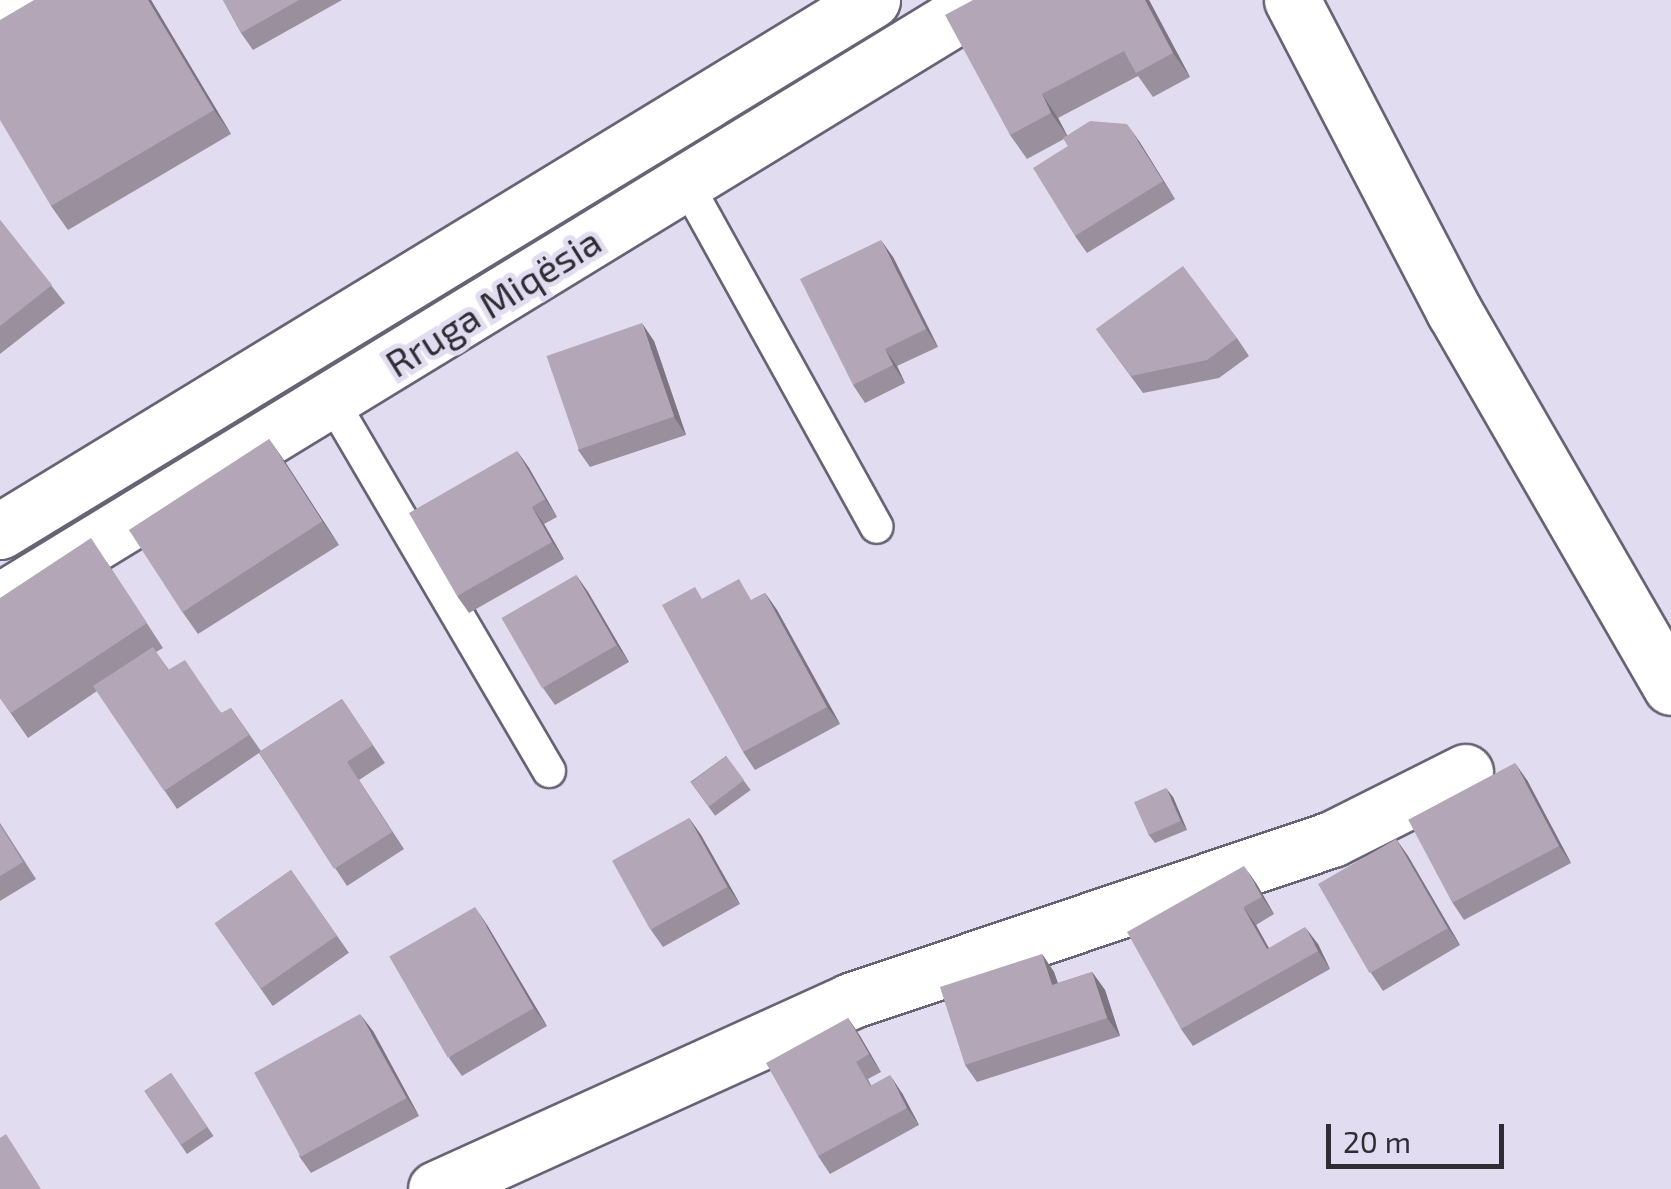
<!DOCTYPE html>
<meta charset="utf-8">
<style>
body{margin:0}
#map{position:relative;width:1671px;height:1189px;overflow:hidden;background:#e1dcf0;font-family:"Exo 2",sans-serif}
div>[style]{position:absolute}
.roads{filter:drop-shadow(2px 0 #676374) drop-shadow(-2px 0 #676374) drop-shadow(0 2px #676374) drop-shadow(0 -2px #676374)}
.lane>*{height:32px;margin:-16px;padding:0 16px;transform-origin:16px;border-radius:16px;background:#fff}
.street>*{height:55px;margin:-27.5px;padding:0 27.5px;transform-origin:27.5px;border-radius:27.5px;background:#fff}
.primary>*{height:55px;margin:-27.5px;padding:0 27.5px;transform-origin:27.5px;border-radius:27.5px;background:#fff}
.wall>*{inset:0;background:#9a909d;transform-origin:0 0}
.shaded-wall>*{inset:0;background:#7d7580}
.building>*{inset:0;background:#b3a7b7;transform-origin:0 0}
span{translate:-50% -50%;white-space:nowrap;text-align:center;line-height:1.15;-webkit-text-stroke:10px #e1dcf0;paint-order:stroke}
.street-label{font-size:38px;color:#2f2d34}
.scale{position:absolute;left:1326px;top:1124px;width:178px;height:45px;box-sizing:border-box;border:5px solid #2f2d34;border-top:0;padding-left:12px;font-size:30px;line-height:35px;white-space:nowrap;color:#2f2d34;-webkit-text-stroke:8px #e1dcf0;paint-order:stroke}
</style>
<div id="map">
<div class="roads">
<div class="lane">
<div style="left:686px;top:183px;width:393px;rotate:61deg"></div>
<div style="left:332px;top:401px;width:429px;rotate:59.6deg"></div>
</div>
<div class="street">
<div style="left:1292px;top:0;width:351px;rotate:62.5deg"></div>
<div style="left:1454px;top:311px;width:434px;rotate:60deg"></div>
<div style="left:0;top:10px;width:21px;rotate:-29deg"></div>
<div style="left:436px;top:1189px;width:455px;rotate:-24.4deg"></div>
<div style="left:850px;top:1001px;width:508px;rotate:-18.58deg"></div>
<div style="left:1332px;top:839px;width:149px;rotate:-26.7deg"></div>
</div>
<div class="primary">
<div style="left:0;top:531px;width:1021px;rotate:-31.34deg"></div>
<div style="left:0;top:601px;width:1153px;rotate:-31.42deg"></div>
</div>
</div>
<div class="wall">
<div style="clip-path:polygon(34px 0,151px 0,231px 134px,68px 230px,51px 206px)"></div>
<div style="clip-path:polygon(223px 0,342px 0,253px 50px,241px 33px)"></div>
<div style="clip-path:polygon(973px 0,1149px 0,1190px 77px,1153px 97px,1138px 76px,1058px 118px,1067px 135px,1139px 141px,1175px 199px,1087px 253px,1075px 236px,1068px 146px,1064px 139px,1027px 159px,1010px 135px)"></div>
<div style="clip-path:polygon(0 220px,65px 303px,0 354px)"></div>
<div style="clip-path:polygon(893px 257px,938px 347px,897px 366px,905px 383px,865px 403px,853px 385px)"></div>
<div style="clip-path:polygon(1096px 329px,1237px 338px,1249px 356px,1219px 378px,1143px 393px)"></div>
<div style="clip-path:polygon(654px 341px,686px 435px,590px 467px,578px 450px)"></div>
<div style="clip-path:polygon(269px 439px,339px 545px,198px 634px,181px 610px)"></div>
<div style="clip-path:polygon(517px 451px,529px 468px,557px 517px,544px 524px,564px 559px,469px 613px,457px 596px)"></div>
<div style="clip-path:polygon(107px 562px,163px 648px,156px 652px,169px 670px,222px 713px,231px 708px,261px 751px,342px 699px,385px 763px,359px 780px,404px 849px,347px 886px,259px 753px,177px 809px,97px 691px,28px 738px,0 698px)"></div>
<div style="clip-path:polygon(576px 575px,588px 592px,629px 662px,555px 705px,543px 688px)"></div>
<div style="clip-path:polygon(765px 593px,777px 610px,840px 724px,755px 770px,743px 752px,753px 599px)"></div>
<div style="left:726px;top:756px;width:42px;height:44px;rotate:54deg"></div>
<div style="clip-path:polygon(1527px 780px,1571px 863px,1464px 920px,1452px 902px)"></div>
<div style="clip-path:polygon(1173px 797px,1187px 830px,1155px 843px,1148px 834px)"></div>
<div style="clip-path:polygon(689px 818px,701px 835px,740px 904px,663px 947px,651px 930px)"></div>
<div style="clip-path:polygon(0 823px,36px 879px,0 901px)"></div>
<div style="clip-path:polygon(1396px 839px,1408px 856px,1460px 945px,1383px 991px,1371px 973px)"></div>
<div style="left:291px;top:870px;width:101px;height:93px;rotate:55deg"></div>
<div style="clip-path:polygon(1256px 883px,1274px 914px,1256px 925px,1269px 948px,1318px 944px,1330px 969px,1193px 1046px,1181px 1029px)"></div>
<div style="clip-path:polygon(487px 925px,547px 1026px,462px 1076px,449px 1058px)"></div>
<div style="clip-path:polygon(1042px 954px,1054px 972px,1058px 983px,1092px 972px,1105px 990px,1120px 1036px,977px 1082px,965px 1065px)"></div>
<div style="clip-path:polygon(848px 1018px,860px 1036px,881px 1072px,868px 1079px,871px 1085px,902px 1093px,919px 1125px,830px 1174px,818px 1156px)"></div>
<div style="clip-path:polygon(373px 1031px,419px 1116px,311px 1173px,299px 1156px)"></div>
<div style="left:171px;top:1073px;width:76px;height:32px;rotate:56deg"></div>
</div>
<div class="shaded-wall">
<div style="clip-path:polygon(148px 0,151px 0,231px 134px,214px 110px)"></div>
<div style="clip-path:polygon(1145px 0,1149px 0,1190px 77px,1173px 53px)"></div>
<div style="clip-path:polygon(1042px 94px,1058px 118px,1068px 137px,1051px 113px)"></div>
<div style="clip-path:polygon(1127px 124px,1139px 141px,1175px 199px,1163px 181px)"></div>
<div style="clip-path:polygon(881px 240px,893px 257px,938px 347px,926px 329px)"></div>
<div style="clip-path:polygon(642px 323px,654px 341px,686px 435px,674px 417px)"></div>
<div style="clip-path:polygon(885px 349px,897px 366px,905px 383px,893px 365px)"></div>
<div style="clip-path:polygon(269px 439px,286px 463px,339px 545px,322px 521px)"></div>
<div style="clip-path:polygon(517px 451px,529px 468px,557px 517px,545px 499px)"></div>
<div style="clip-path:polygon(532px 507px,544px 524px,564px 559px,552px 542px)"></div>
<div style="clip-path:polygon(576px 575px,588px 592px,629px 662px,617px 645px)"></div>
<div style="clip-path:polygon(765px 593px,777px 610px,840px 724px,827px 707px)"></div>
<div style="clip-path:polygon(1515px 763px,1527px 780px,1571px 863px,1559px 846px)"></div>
<div style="clip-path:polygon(1166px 788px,1173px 797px,1187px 830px,1181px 821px)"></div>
<div style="clip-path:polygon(689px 818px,701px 835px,740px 904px,728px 887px)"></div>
<div style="clip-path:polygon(1396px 839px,1408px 856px,1460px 945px,1448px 928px)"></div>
<div style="clip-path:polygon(1244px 866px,1256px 883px,1274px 914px,1262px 897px)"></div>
<div style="clip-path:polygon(475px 907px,487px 925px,547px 1026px,534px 1008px)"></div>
<div style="clip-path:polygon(1243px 907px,1256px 925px,1279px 967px,1267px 949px)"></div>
<div style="clip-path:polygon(1305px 927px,1318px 944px,1330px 969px,1318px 951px)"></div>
<div style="clip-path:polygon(1042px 954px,1054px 972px,1064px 1003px,1052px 985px)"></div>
<div style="clip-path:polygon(1092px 972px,1105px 990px,1120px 1036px,1107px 1018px)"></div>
<div style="clip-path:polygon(360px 1014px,373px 1031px,419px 1116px,407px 1098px)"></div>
<div style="clip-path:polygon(848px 1018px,860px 1036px,881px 1072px,869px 1054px)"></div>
<div style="clip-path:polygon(890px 1075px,902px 1093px,919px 1125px,907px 1108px)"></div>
</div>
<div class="building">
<div style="clip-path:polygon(34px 0,148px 0,214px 110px,51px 206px,0 120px,0 20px)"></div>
<div style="clip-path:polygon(223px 0,299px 0,241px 33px)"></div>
<div style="clip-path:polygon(973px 0,1145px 0,1173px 53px,1136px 73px,1124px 51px,1042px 94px,1051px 113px,1010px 135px,945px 15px)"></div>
<div style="clip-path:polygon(1090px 121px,1127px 124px,1163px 181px,1075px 236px,1033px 168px,1068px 146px,1063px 138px)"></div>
<div style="clip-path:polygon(0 220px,52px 285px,0 326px)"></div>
<div style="clip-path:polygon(881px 240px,926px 329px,885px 349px,893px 365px,853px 385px,800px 279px)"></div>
<div style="clip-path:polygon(1183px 266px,1237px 338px,1207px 360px,1131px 376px,1096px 329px)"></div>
<div style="left:642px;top:323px;width:99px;height:101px;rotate:71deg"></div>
<div style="left:269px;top:439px;width:98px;height:167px;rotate:57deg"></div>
<div style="clip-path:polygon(517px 451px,545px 499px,532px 507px,552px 542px,457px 596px,409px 513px)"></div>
<div style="clip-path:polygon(91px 538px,147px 623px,11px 713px,0 698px,0 598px)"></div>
<div style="left:576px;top:575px;width:81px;height:86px;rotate:60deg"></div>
<div style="clip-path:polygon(739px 579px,751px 600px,765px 593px,827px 707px,743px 752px,662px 605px,695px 587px,702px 599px)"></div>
<div style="clip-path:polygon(153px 647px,168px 670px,185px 660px,221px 713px,231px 708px,249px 735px,164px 791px,93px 686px)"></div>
<div style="clip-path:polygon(342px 699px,373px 745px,347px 762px,392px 832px,334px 869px,259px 752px)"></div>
<div style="left:726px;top:756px;width:30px;height:44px;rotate:53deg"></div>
<div style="left:1515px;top:763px;width:94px;height:121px;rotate:62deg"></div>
<div style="left:1166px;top:788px;width:36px;height:35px;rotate:66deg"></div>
<div style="left:689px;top:818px;width:79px;height:88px;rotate:61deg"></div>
<div style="clip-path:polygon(0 825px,23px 862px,0 876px)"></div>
<div style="left:1396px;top:839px;width:103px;height:90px;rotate:60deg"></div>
<div style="clip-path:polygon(1244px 866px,1262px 897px,1243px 907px,1267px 949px,1305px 927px,1318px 951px,1181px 1029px,1127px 932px)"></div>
<div style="left:291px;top:870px;width:80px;height:93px;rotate:55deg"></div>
<div style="left:475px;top:907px;width:117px;height:99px;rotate:60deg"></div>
<div style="clip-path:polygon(1042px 954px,1052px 985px,1092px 972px,1107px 1018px,965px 1065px,940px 987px)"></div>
<div style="left:360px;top:1014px;width:96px;height:121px;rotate:61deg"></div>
<div style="clip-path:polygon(848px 1018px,869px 1054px,856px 1062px,870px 1086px,890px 1075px,907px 1108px,818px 1156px,766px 1063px)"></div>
<div style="left:171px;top:1073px;width:65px;height:32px;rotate:56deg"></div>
<div style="clip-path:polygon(6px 1134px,41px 1189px,0 1189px,0 1138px)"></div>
</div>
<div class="street-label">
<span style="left:493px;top:302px;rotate:-32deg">Rruga Miqësia</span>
</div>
<div class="scale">20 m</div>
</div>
